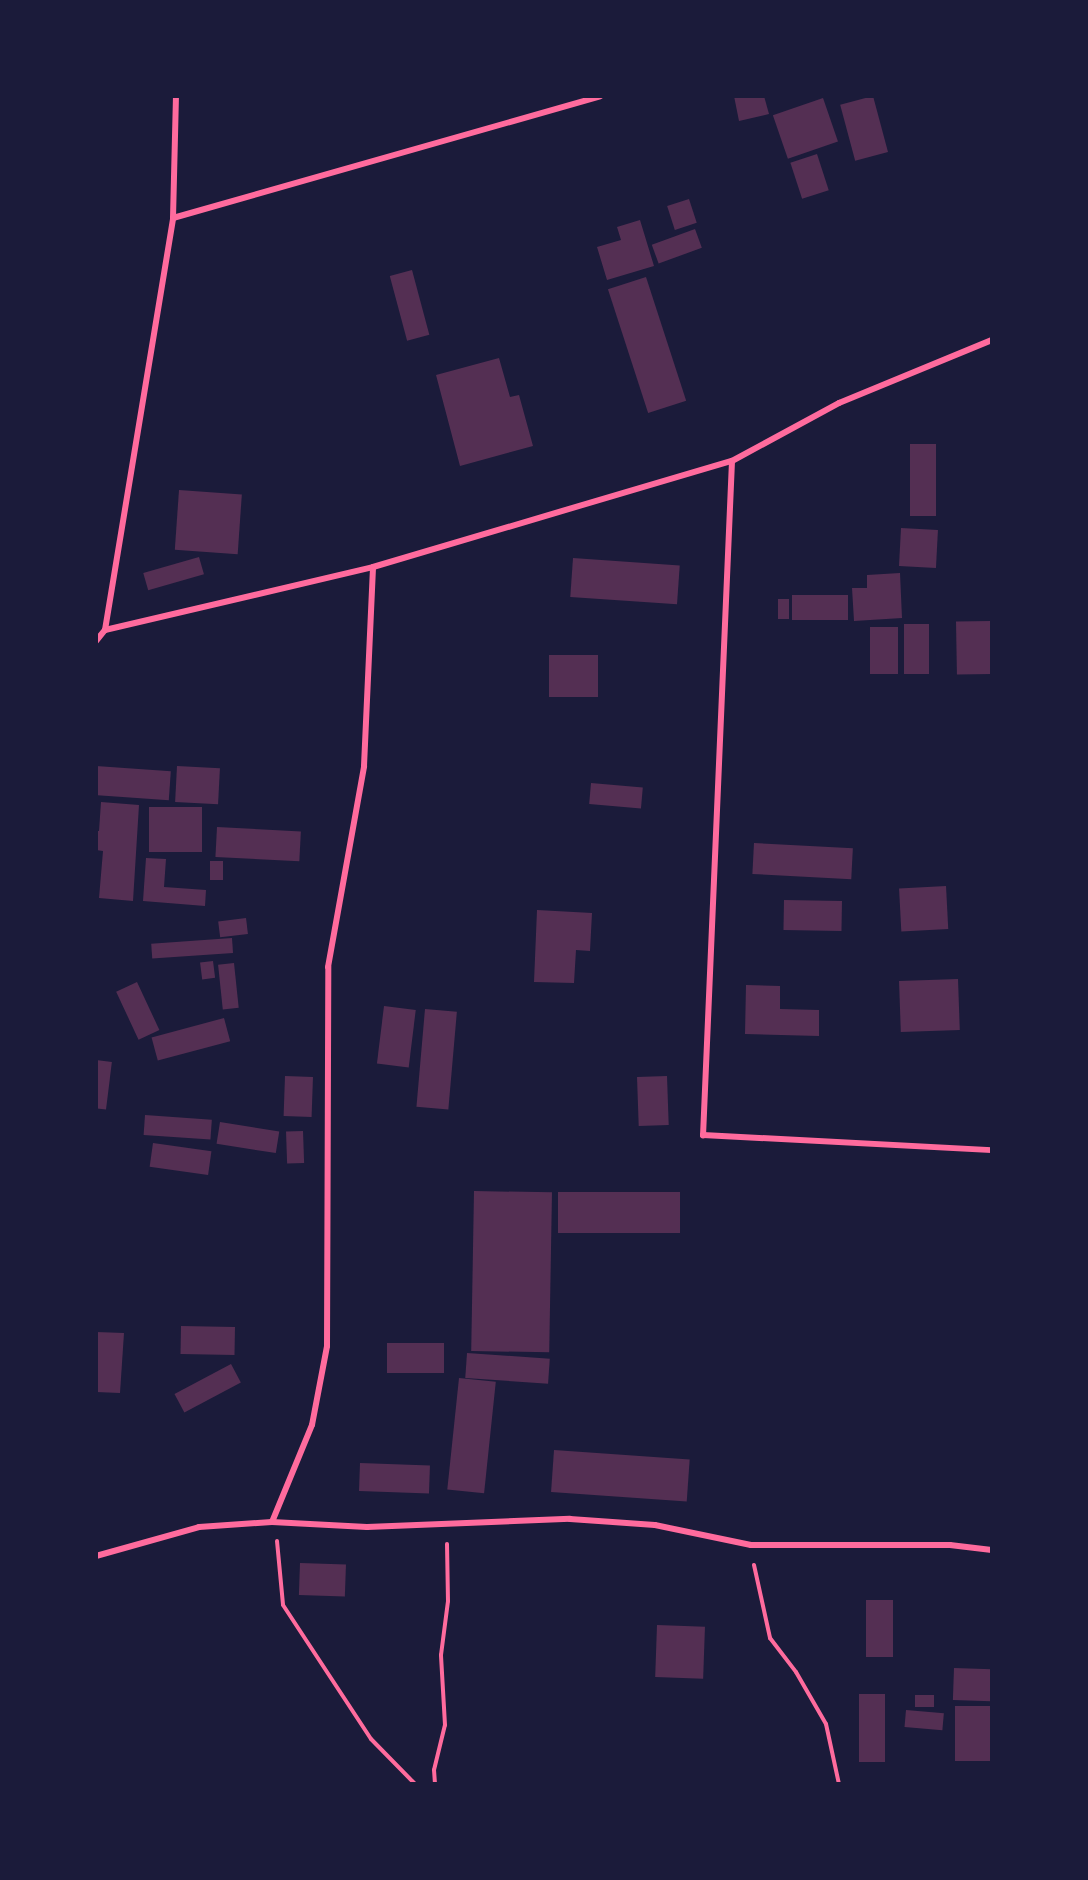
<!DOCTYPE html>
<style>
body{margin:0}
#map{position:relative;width:1088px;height:1880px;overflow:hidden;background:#1b1b3a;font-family:Lato,sans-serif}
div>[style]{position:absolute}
.building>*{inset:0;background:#542f53;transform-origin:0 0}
.path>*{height:4px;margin:-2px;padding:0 2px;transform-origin:2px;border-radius:2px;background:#ff6b9d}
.minor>*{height:6px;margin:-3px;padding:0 3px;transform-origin:3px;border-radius:3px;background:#ff6b9d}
span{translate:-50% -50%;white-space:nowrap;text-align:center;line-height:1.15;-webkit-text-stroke:5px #1b1b3a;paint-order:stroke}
.frame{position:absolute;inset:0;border:98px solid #1b1b3a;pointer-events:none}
</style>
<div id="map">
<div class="building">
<div style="clip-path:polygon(734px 96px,764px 96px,769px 114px,739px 121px)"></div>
<div style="left:873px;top:96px;width:58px;height:34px;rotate:75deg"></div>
<div style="left:823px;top:98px;width:46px;height:53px;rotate:71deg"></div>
<div style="left:817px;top:154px;width:38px;height:28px;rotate:72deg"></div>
<div style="left:689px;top:199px;width:25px;height:23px;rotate:72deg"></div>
<div style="clip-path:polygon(640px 220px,654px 266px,607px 280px,597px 247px,621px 240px,617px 227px)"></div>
<div style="left:695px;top:229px;width:20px;height:46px;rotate:70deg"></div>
<div style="left:412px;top:270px;width:67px;height:23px;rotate:75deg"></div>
<div style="left:646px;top:277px;width:130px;height:40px;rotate:72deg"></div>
<div style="clip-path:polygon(499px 358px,510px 397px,519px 395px,533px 446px,460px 466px,436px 375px)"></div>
<div style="left:910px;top:444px;width:26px;height:72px"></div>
<div style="left:179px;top:490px;width:63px;height:60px;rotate:4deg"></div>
<div style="left:901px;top:528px;width:37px;height:38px;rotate:3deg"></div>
<div style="left:199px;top:557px;width:18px;height:58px;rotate:74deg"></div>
<div style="left:573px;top:558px;width:107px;height:39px;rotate:4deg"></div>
<div style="clip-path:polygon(900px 573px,902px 618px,854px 621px,852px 588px,867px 588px,867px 575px)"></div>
<div style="left:792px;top:595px;width:56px;height:25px"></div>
<div style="left:778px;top:599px;width:11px;height:20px"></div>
<div style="left:991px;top:621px;width:53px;height:35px;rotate:89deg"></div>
<div style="left:904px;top:624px;width:25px;height:50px"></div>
<div style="left:870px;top:627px;width:28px;height:47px"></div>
<div style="left:549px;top:655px;width:49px;height:42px"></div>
<div style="left:96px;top:766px;width:75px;height:29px;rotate:4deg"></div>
<div style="left:177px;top:766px;width:43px;height:36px;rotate:3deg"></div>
<div style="left:591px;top:783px;width:52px;height:21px;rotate:5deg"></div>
<div style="clip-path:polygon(101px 802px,139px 805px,133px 901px,99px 898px,103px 851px,96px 850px,96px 831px,99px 831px)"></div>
<div style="left:149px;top:807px;width:53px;height:45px"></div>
<div style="left:217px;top:827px;width:84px;height:30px;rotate:3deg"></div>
<div style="left:754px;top:843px;width:99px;height:31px;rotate:3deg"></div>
<div style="clip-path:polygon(146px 858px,166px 859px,164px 887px,206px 890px,205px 906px,143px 901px)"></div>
<div style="left:223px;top:861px;width:19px;height:13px;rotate:90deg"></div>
<div style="left:946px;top:886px;width:43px;height:47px;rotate:87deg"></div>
<div style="left:784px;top:900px;width:58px;height:30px;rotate:1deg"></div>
<div style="clip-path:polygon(537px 910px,592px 913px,590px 951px,576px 950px,574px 983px,534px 982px)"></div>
<div style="left:246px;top:918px;width:16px;height:28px;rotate:83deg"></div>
<div style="left:232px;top:938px;width:15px;height:81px;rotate:86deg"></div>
<div style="left:213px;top:961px;width:17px;height:13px;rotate:83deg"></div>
<div style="left:234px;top:963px;width:45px;height:16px;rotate:84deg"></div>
<div style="left:958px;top:979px;width:51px;height:59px;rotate:88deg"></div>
<div style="left:137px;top:982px;width:53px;height:23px;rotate:65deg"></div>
<div style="clip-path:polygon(746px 985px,780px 986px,780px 1009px,819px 1010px,819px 1036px,745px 1034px)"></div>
<div style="left:384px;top:1006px;width:32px;height:58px;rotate:7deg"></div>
<div style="left:425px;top:1009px;width:32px;height:98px;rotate:5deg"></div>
<div style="left:224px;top:1018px;width:24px;height:75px;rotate:75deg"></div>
<div style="left:96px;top:1060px;width:16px;height:48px;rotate:7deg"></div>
<div style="left:285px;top:1076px;width:28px;height:40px;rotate:2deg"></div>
<div style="left:667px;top:1076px;width:49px;height:30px;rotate:88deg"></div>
<div style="left:145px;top:1115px;width:67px;height:20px;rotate:4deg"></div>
<div style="left:220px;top:1122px;width:60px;height:22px;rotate:9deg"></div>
<div style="left:303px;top:1131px;width:32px;height:17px;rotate:88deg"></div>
<div style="left:153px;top:1143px;width:59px;height:24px;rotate:8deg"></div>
<div style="left:474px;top:1191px;width:78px;height:160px;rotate:1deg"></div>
<div style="left:558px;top:1192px;width:122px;height:41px"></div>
<div style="left:181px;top:1326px;width:54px;height:28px;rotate:1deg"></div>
<div style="clip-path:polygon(96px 1332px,124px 1333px,120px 1393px,96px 1392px)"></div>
<div style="left:444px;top:1343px;width:30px;height:57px;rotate:90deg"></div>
<div style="left:467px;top:1353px;width:83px;height:25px;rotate:4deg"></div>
<div style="left:231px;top:1364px;width:21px;height:64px;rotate:62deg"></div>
<div style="left:459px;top:1378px;width:37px;height:112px;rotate:6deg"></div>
<div style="left:554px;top:1450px;width:136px;height:42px;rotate:4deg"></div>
<div style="left:360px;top:1463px;width:70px;height:28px;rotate:2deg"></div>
<div style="left:300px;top:1563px;width:46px;height:32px;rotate:2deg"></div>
<div style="left:866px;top:1600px;width:27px;height:57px"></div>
<div style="left:657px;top:1625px;width:48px;height:52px;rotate:2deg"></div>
<div style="left:954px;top:1668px;width:38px;height:32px;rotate:2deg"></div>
<div style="left:859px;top:1694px;width:26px;height:68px"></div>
<div style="left:915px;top:1695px;width:19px;height:12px"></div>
<div style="left:955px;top:1706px;width:37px;height:55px"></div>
<div style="left:906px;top:1710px;width:38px;height:17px;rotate:5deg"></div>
</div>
<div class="path">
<div style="left:277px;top:1541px;width:64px;rotate:84.6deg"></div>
<div style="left:283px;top:1605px;width:160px;rotate:56.7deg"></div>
<div style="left:371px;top:1739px;width:63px;rotate:45.6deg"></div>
<div style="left:754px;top:1565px;width:75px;rotate:77.6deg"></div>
<div style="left:770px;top:1638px;width:43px;rotate:52.6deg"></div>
<div style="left:796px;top:1672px;width:60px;rotate:60deg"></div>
<div style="left:826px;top:1724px;width:61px;rotate:77.8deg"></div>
<div style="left:435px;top:1784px;width:14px;rotate:-94deg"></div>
<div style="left:434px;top:1770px;width:46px;rotate:-76.3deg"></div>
<div style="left:445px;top:1725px;width:70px;rotate:-93.3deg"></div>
<div style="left:441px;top:1655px;width:54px;rotate:-82.6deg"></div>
<div style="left:448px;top:1601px;width:57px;rotate:-91deg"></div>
</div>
<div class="minor">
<div style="left:173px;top:218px;width:444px;rotate:-15.9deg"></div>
<div style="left:732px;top:461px;width:675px;rotate:92.46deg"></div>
<div style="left:703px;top:1135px;width:289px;rotate:3deg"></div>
<div style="left:105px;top:630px;width:275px;rotate:-13.2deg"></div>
<div style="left:373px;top:567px;width:374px;rotate:-16.5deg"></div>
<div style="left:732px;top:461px;width:122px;rotate:-28.5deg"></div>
<div style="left:839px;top:403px;width:165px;rotate:-22.4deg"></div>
<div style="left:96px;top:641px;width:14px;rotate:-51deg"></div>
<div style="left:105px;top:630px;width:418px;rotate:-80.6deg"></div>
<div style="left:173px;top:218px;width:122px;rotate:-88.6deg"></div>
<div style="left:272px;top:1522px;width:105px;rotate:-67.6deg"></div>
<div style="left:312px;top:1425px;width:80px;rotate:-79.2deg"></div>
<div style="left:327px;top:1346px;width:379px;rotate:-89.8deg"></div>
<div style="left:328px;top:967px;width:204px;rotate:-79.8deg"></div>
<div style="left:364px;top:766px;width:199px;rotate:-87.4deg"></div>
<div style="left:96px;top:1556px;width:107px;rotate:-15.7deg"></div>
<div style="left:199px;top:1527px;width:73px;rotate:-3.9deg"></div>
<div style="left:272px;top:1522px;width:95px;rotate:3deg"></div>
<div style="left:367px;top:1527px;width:203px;rotate:-2.3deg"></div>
<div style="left:570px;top:1519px;width:85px;rotate:4deg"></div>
<div style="left:655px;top:1525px;width:98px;rotate:11.8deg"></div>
<div style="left:751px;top:1545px;width:199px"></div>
<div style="left:950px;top:1545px;width:42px;rotate:6.8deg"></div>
</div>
<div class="frame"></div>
</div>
